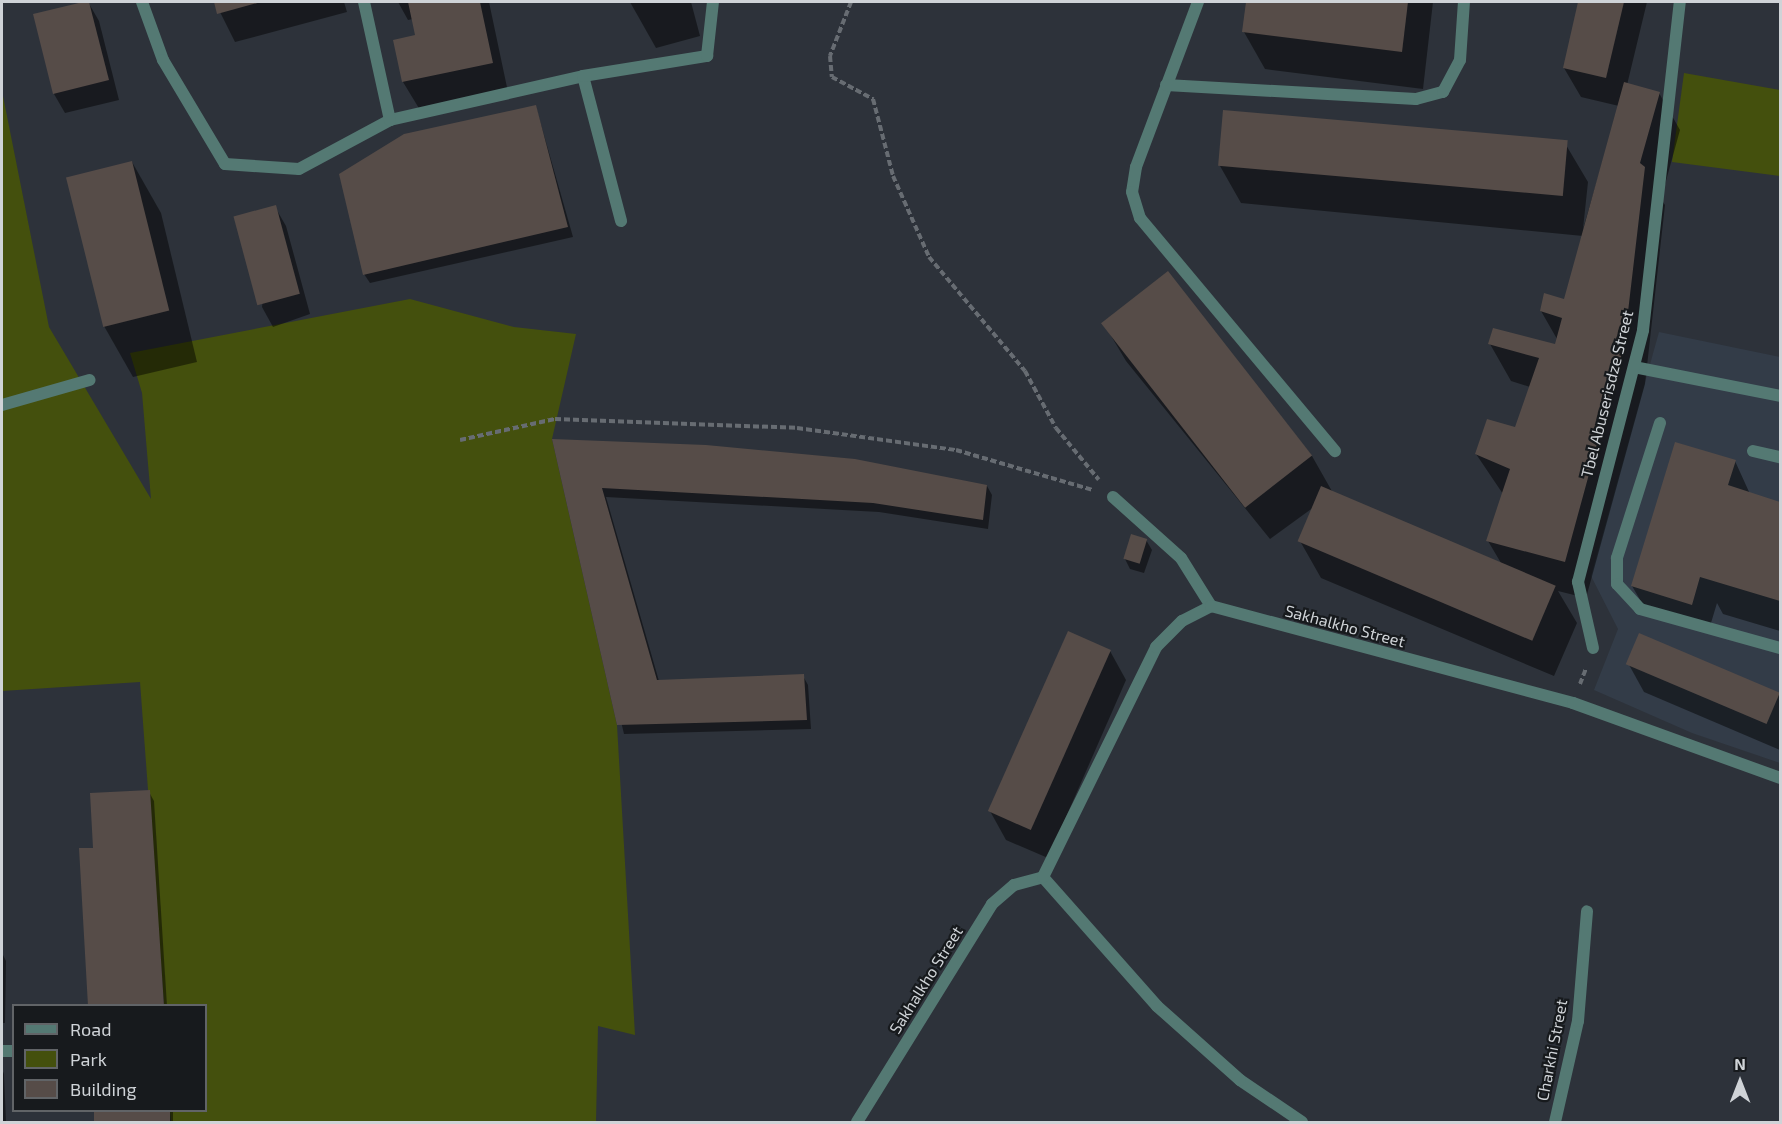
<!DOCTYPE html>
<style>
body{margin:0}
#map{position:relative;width:1782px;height:1124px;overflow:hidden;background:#2d323a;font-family:"Exo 2",sans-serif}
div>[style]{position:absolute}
.built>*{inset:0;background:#333c48}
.green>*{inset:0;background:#44500d}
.shadow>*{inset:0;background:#0007;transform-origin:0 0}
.building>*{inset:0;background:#564c48;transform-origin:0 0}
.path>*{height:4px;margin-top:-2px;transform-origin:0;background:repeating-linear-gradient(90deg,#676c72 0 6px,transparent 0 9px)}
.service>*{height:12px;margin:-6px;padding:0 6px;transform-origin:6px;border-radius:6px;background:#547973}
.minor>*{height:12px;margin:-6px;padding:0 6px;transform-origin:6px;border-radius:6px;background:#547973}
span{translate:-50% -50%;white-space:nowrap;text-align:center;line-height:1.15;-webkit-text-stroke:4.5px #171a1d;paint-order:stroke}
.street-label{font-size:16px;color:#cfd3d7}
.frame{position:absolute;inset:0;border:3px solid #cfd3d7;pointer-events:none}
.legend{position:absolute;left:12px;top:1004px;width:195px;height:108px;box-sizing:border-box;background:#171a1d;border:2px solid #616467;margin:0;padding:8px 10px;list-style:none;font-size:18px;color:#cfd3d7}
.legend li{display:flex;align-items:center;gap:12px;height:30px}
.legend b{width:30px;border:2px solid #616467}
.north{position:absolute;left:1710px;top:1052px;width:60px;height:60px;-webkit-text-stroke:4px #171a1d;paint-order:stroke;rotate:0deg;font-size:16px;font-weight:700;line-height:24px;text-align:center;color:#cfd3d7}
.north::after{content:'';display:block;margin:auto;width:21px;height:27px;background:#cfd3d7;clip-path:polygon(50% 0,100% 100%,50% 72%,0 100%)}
</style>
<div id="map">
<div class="built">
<div style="clip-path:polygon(1659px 332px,1780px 357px,1780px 763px,1692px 733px,1594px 690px,1618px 629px,1591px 576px)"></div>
</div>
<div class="green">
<div style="clip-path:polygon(1684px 73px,1780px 90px,1780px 176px,1672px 162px)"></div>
<div style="clip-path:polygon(2px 91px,49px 327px,151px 499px,142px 393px,130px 353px,410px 299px,514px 327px,576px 334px,552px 439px,617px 725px,635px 1035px,598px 1026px,596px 1122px,171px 1122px,170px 1111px,206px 1110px,206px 1006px,164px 1005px,140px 682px,2px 691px)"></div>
</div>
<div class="shadow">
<div style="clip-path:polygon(88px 2px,99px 21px,119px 100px,65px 113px,54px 94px)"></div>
<div style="clip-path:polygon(215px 2px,344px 2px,347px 12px,235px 42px)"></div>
<div style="clip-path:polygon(398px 2px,489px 2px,508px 92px,420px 110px,403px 82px,417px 36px,413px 19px,408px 20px)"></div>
<div style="clip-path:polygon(630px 2px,691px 2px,700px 36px,656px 48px)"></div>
<div style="clip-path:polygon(1248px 2px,1433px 2px,1423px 89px,1265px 69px,1244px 32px)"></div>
<div style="clip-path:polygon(1580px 2px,1647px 2px,1627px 85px,1659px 93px,1680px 130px,1661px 199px,1665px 205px,1645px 384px,1586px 598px,1558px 591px,1577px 623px,1554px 676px,1321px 578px,1300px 541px,1314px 507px,1270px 539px,1126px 361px,1104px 324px,1168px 273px,1312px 456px,1333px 493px,1501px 563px,1488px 541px,1503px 494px,1476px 454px,1516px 429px,1530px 387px,1511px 381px,1490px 344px,1556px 346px,1557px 339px,1541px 311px,1566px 300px,1583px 236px,1241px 203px,1220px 166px,1566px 145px,1588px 182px,1583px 229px,1619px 106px,1581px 97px,1564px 68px)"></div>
<div style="clip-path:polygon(536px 107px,573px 237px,370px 283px,364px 274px)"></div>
<div style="clip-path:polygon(132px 162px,161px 213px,197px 362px,133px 377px,104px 326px)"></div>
<div style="clip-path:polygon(275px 207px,286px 226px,310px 314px,273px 327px,262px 307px)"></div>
<div style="clip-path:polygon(554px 440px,987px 486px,992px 495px,988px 529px,879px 512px,606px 497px,659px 681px,803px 676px,808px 685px,811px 729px,624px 734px)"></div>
<div style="clip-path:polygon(1735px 461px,1750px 494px,1780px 504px,1780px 631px,1723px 614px,1717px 603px,1708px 633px,1649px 615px,1632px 586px)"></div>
<div style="clip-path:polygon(1146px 540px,1152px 550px,1144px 573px,1130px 569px,1125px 559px)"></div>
<div style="clip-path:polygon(1640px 635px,1780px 695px,1780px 750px,1644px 692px,1628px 663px)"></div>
<div style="clip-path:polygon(1110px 651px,1126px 680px,1048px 858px,1006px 840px,990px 811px)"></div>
<div style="clip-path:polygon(149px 792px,154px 801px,167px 1006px,90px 1006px,95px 849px)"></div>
<div style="clip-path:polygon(2px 953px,6px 961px,5px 1023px,2px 1023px)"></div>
<div style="clip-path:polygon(2px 1069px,4px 1074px,6px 1122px,2px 1122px)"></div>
<div style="left:96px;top:1110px;width:77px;height:12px"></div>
</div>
<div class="building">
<div style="clip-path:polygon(83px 2px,89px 2px,109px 80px,53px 94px,33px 14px)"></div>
<div style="clip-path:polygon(214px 2px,261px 2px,217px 14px)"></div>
<div style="clip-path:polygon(408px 2px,480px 2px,493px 63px,402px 82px,393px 40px,415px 35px)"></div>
<div style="clip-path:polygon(1246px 2px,1408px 2px,1402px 52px,1242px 32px)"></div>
<div style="clip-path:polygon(1578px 2px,1624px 2px,1606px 78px,1563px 68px)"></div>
<div style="clip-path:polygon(1624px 82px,1660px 92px,1640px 163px,1645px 167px,1624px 346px,1565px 562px,1486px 541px,1510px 469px,1475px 454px,1487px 419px,1515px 427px,1539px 358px,1488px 344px,1493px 328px,1555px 344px,1562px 318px,1540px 311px,1544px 293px,1564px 299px)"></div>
<div style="clip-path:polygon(536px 105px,568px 227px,363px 275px,339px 174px,404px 134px)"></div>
<div style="left:1223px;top:110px;width:346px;height:56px;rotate:5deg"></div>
<div style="left:132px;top:161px;width:154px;height:68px;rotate:76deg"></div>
<div style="left:276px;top:205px;width:92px;height:44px;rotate:75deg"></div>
<div style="left:1168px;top:271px;width:234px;height:85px;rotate:52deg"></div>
<div style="clip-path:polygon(552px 439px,706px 445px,855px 459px,987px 485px,983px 520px,873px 503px,602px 488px,657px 680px,804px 674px,807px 720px,617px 725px)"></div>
<div style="clip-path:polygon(1675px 442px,1736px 460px,1728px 485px,1780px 502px,1780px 601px,1700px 577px,1692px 605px,1631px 586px)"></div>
<div style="left:1321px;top:486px;width:255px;height:60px;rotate:23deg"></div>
<div style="left:1131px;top:534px;width:17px;height:26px;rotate:17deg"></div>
<div style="left:1068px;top:631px;width:47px;height:197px;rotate:24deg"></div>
<div style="left:1639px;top:633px;width:153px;height:34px;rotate:23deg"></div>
<div style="clip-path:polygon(150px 790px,164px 1006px,88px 1006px,79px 848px,93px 848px,90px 793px)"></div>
<div style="left:94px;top:1110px;width:76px;height:12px"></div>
</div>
<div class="path">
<div style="left:851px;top:2px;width:58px;rotate:111.3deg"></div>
<div style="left:830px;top:56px;width:21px;rotate:85deg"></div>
<div style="left:832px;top:77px;width:47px;rotate:28.2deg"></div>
<div style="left:873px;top:99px;width:80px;rotate:75.4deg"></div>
<div style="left:893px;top:176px;width:89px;rotate:66deg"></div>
<div style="left:929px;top:257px;width:149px;rotate:49.9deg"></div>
<div style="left:1025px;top:371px;width:65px;rotate:61.5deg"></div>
<div style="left:1056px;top:428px;width:67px;rotate:50.4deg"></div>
<div style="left:460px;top:440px;width:97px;rotate:-12.5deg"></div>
<div style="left:555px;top:419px;width:242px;rotate:2.1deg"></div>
<div style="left:797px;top:428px;width:161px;rotate:7.9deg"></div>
<div style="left:956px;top:450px;width:143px;rotate:16.3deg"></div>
<div style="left:1580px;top:684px;width:17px;rotate:-69deg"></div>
</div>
<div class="service">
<div style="left:142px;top:2px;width:62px;rotate:70.1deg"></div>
<div style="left:163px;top:60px;width:121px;rotate:59.2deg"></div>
<div style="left:225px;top:164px;width:74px;rotate:3.9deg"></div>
<div style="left:299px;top:169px;width:103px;rotate:-28.3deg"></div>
<div style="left:390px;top:120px;width:198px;rotate:-12.8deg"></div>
<div style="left:583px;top:76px;width:150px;rotate:75.3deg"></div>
<div style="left:364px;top:2px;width:121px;rotate:77.6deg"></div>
<div style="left:1198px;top:2px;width:176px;rotate:110.6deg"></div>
<div style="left:1136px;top:167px;width:25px;rotate:99deg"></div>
<div style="left:1132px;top:192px;width:27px;rotate:73deg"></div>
<div style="left:1140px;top:218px;width:304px;rotate:50.1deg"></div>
<div style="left:1166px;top:85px;width:250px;rotate:3.2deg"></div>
<div style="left:1416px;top:99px;width:28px;rotate:-15deg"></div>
<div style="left:1443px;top:92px;width:36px;rotate:-62deg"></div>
<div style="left:1460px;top:60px;width:58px;rotate:-86.1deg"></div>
<div style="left:1634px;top:367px;width:149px;rotate:11.2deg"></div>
<div style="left:2px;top:405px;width:91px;rotate:-15.9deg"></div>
<div style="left:1660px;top:423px;width:142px;rotate:107.7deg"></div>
<div style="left:1617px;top:558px;width:26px;rotate:90deg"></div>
<div style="left:1617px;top:584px;width:34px;rotate:47deg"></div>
<div style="left:1640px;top:609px;width:145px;rotate:15.6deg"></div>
<div style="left:1753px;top:451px;width:28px;rotate:13deg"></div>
<div style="left:1113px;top:497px;width:91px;rotate:41.9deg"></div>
<div style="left:1181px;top:558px;width:57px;rotate:58deg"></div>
<div style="left:2px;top:1051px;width:12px"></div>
<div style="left:857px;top:1122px;width:256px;rotate:-58.2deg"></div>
<div style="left:992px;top:904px;width:29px;rotate:-41deg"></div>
<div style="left:1014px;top:885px;width:30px;rotate:-15deg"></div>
<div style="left:1555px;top:1122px;width:104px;rotate:-77.2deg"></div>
<div style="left:1578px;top:1021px;width:110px;rotate:-85.3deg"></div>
</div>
<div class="minor">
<div style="left:583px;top:76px;width:126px;rotate:-9.2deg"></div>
<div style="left:707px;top:56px;width:54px;rotate:-83.7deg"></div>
<div style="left:1593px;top:648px;width:68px;rotate:-102.8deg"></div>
<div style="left:1578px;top:582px;width:260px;rotate:-75.5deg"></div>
<div style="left:1643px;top:330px;width:330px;rotate:-83.6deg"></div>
<div style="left:1302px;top:1122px;width:75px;rotate:-145.9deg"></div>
<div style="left:1240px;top:1080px;width:111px;rotate:-138.3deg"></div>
<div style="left:1157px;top:1006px;width:172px;rotate:-131.5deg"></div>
<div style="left:1043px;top:877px;width:256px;rotate:-63.8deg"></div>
<div style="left:1156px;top:647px;width:37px;rotate:-45deg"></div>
<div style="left:1182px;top:621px;width:33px;rotate:-27deg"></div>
<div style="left:1211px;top:606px;width:375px;rotate:15deg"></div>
<div style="left:1573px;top:703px;width:220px;rotate:19.9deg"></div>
</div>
<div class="street-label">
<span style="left:1607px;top:394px;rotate:-76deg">Tbel Abuserisdze Street</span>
<span style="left:1345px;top:626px;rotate:15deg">Sakhalkho Street</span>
<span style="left:926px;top:980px;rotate:-58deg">Sakhalkho Street</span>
<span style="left:1552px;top:1050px;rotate:-79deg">Charkhi Street</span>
</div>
<div class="frame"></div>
<ul class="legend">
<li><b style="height:8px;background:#547973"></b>Road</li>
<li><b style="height:16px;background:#44500d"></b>Park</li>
<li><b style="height:16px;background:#564c48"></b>Building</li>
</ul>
<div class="north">N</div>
</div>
